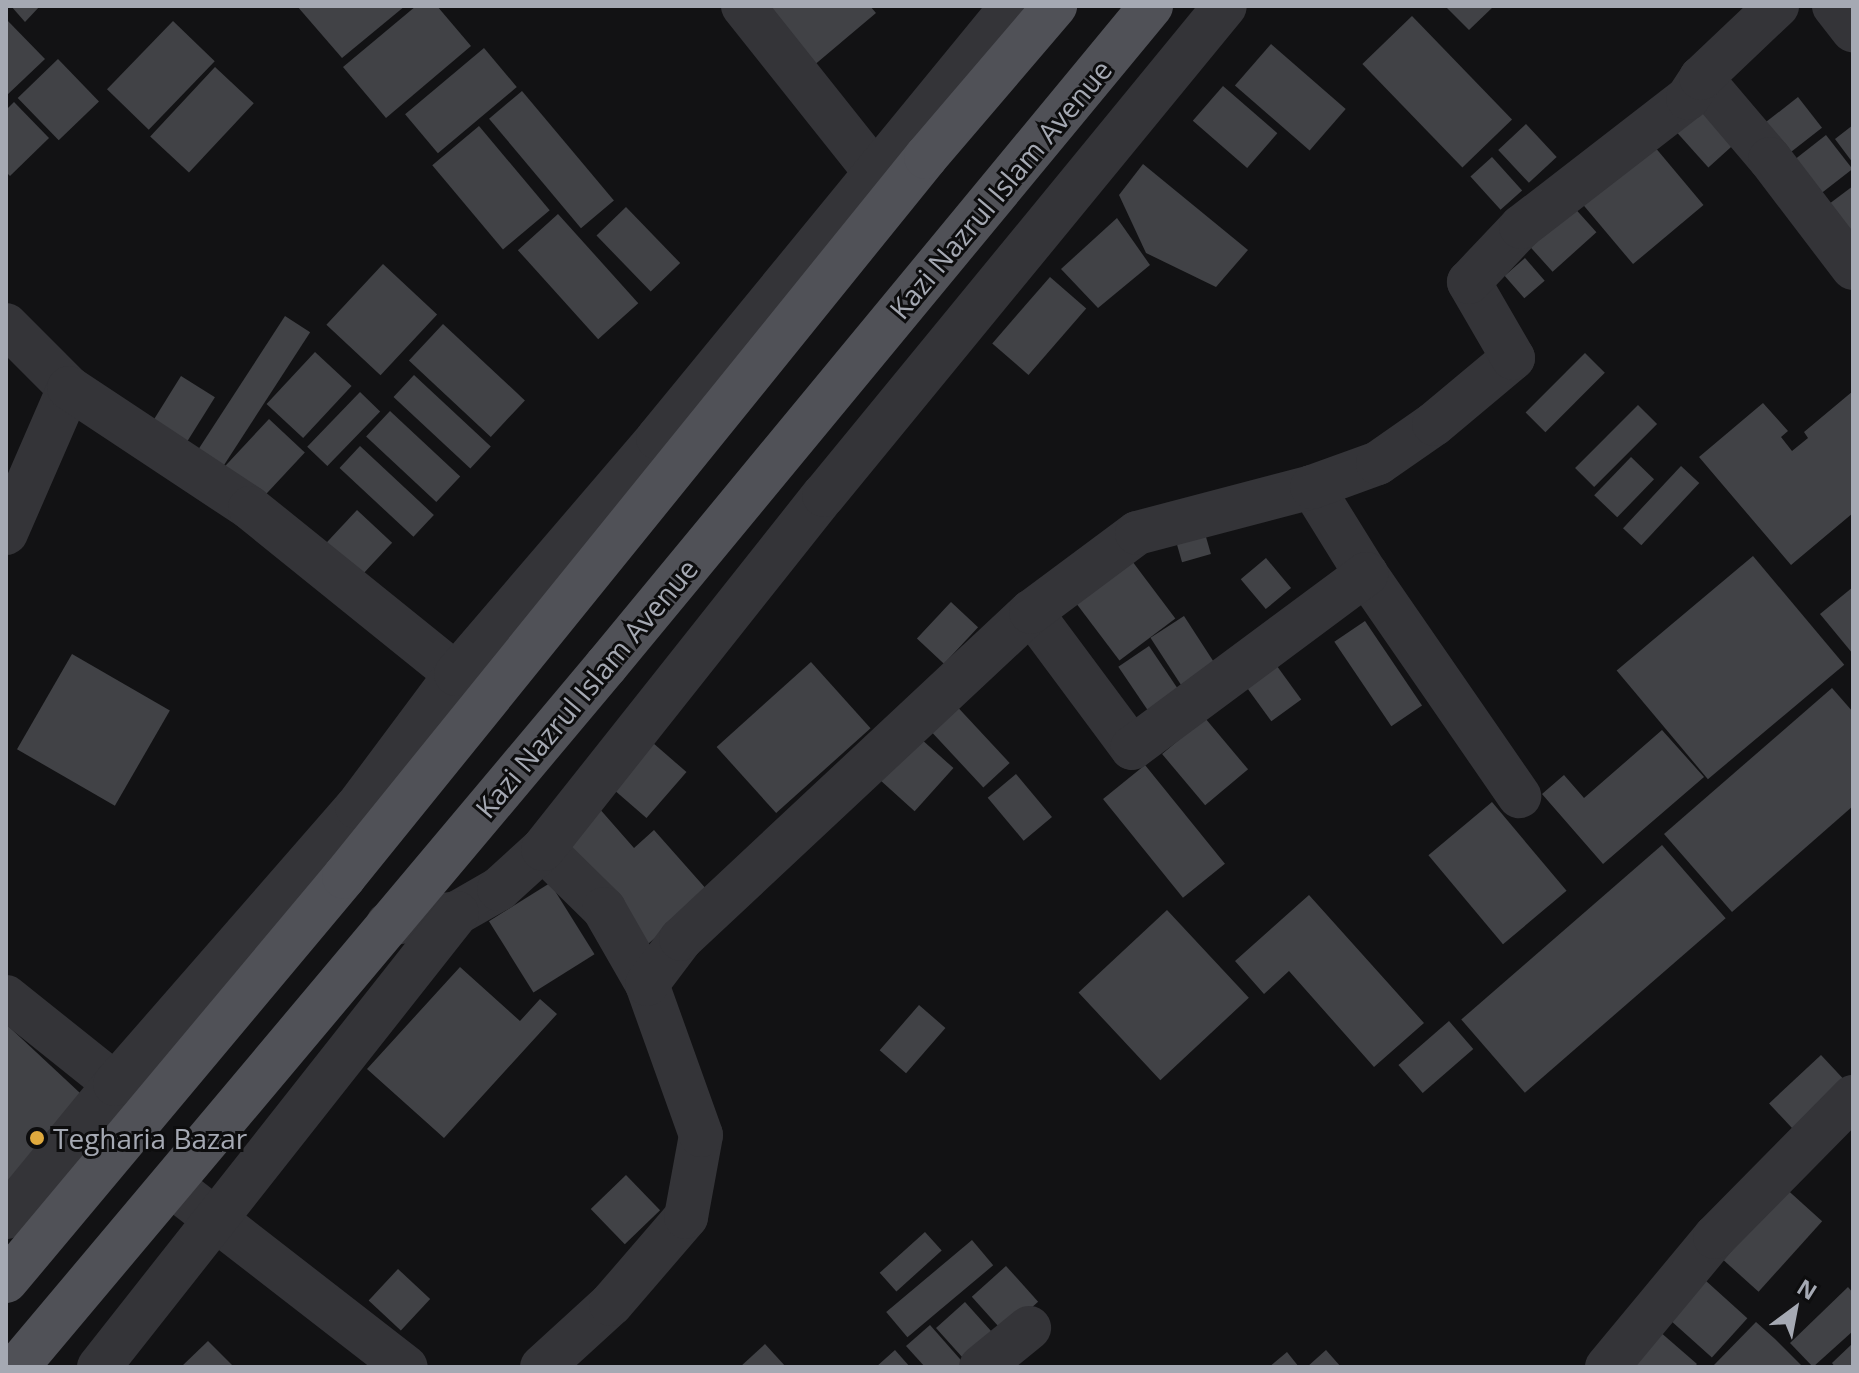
<!DOCTYPE html>
<style>
body{margin:0}
#map{position:relative;width:1859px;height:1373px;overflow:hidden;background:#121214;font-family:"Open Sans",sans-serif}
div>[style]{position:absolute}
.building>*{inset:0;background:#414246;transform-origin:0 0}
.minor>*{height:44px;margin:-22px;padding:0 22px;transform-origin:22px;border-radius:22px;background:#343438}
.major>*{height:44px;margin:-22px;padding:0 22px;transform-origin:22px;border-radius:22px;background:#505157}
.dots>*{width:22px;height:22px;translate:-50% -50%;box-sizing:border-box;border:4px solid #0d0d0e;border-radius:50%}
span{translate:-50% -50%;white-space:nowrap;text-align:center;line-height:1.15;-webkit-text-stroke:6px #0d0d0e;paint-order:stroke}
.street-label{font-size:28px;color:#a5a9b3}
.poi-label{font-size:28px;color:#a5a9b3}
.left{translate:0 -50%;text-align:left}
.frame{position:absolute;inset:0;border:8px solid #a5a9b3;pointer-events:none}
.north{position:absolute;left:1755px;top:1269px;width:80px;height:80px;-webkit-text-stroke:6px #0d0d0e;paint-order:stroke;rotate:32deg;font-size:22px;font-weight:700;line-height:32px;text-align:center;color:#a5a9b3}
.north::after{content:'';display:block;margin:auto;width:28px;height:36px;background:#a5a9b3;clip-path:polygon(50% 0,100% 100%,50% 72%,0 100%)}
</style>
<div id="map">
<div class="building">
<div style="clip-path:polygon(11px 6px,40px 6px,25px 22px)"></div>
<div style="clip-path:polygon(297px 6px,405px 6px,342px 58px)"></div>
<div style="clip-path:polygon(416px 6px,437px 6px,471px 46px,386px 118px,343px 67px)"></div>
<div style="clip-path:polygon(765px 6px,870px 6px,876px 13px,806px 72px)"></div>
<div style="clip-path:polygon(1445px 6px,1494px 6px,1469px 30px)"></div>
<div style="left:1412px;top:16px;width:144px;height:69px;rotate:46deg"></div>
<div style="clip-path:polygon(6px 19px,45px 59px,6px 96px)"></div>
<div style="left:173px;top:21px;width:58px;height:95px;rotate:44deg"></div>
<div style="left:1271px;top:44px;width:99px;height:55px;rotate:41deg"></div>
<div style="left:484px;top:48px;width:51px;height:103px;rotate:50deg"></div>
<div style="left:58px;top:59px;width:59px;height:56px;rotate:46deg"></div>
<div style="left:215px;top:67px;width:53px;height:95px;rotate:43deg"></div>
<div style="left:1223px;top:86px;width:72px;height:46px;rotate:41deg"></div>
<div style="left:522px;top:91px;width:143px;height:43px;rotate:50deg"></div>
<div style="left:1701px;top:92px;width:61px;height:45px;rotate:48deg"></div>
<div style="left:1798px;top:97px;width:39px;height:48px;rotate:52deg"></div>
<div style="clip-path:polygon(14px 102px,49px 138px,10px 176px,6px 172px,6px 110px)"></div>
<div style="left:1526px;top:124px;width:45px;height:38px;rotate:47deg"></div>
<div style="clip-path:polygon(1853px 125px,1853px 163px,1835px 139px)"></div>
<div style="left:479px;top:126px;width:110px;height:61px;rotate:50deg"></div>
<div style="left:1826px;top:135px;width:43px;height:51px;rotate:52deg"></div>
<div style="left:1654px;top:146px;width:77px;height:92px;rotate:50deg"></div>
<div style="left:1492px;top:157px;width:45px;height:29px;rotate:48deg"></div>
<div style="clip-path:polygon(1143px 164px,1248px 250px,1216px 287px,1146px 253px,1119px 195px)"></div>
<div style="clip-path:polygon(1853px 186px,1853px 252px,1821px 210px)"></div>
<div style="left:1571px;top:204px;width:38px;height:59px;rotate:48deg"></div>
<div style="left:626px;top:207px;width:78px;height:41px;rotate:46deg"></div>
<div style="left:558px;top:214px;width:120px;height:54px;rotate:48deg"></div>
<div style="clip-path:polygon(1117px 218px,1150px 265px,1098px 308px,1061px 269px)"></div>
<div style="left:1525px;top:258px;width:30px;height:27px;rotate:49deg"></div>
<div style="left:383px;top:264px;width:74px;height:83px;rotate:43deg"></div>
<div style="left:1050px;top:277px;width:48px;height:88px;rotate:41deg"></div>
<div style="left:285px;top:316px;width:30px;height:164px;rotate:33deg"></div>
<div style="left:443px;top:324px;width:112px;height:50px;rotate:43deg"></div>
<div style="left:315px;top:352px;width:50px;height:71px;rotate:43deg"></div>
<div style="left:1585px;top:353px;width:28px;height:84px;rotate:45deg"></div>
<div style="left:414px;top:375px;width:105px;height:30px;rotate:43deg"></div>
<div style="left:181px;top:376px;width:40px;height:55px;rotate:32deg"></div>
<div style="clip-path:polygon(1853px 391px,1853px 513px,1791px 565px,1699px 457px,1763px 403px,1788px 431px,1781px 437px,1792px 451px,1808px 438px,1804px 432px)"></div>
<div style="left:360px;top:392px;width:28px;height:76px;rotate:44deg"></div>
<div style="left:1638px;top:405px;width:27px;height:89px;rotate:45deg"></div>
<div style="left:390px;top:411px;width:96px;height:35px;rotate:43deg"></div>
<div style="left:269px;top:419px;width:49px;height:68px;rotate:43deg"></div>
<div style="left:360px;top:446px;width:101px;height:30px;rotate:43deg"></div>
<div style="left:1631px;top:457px;width:32px;height:53px;rotate:44deg"></div>
<div style="left:1681px;top:466px;width:25px;height:85px;rotate:43deg"></div>
<div style="left:357px;top:510px;width:48px;height:51px;rotate:43deg"></div>
<div style="left:1204px;top:530px;width:25px;height:30px;rotate:74deg"></div>
<div style="left:1126px;top:553px;width:82px;height:70px;rotate:53deg"></div>
<div style="left:1753px;top:556px;width:142px;height:178px;rotate:50deg"></div>
<div style="left:1266px;top:558px;width:39px;height:33px;rotate:50deg"></div>
<div style="clip-path:polygon(1853px 587px,1853px 654px,1820px 614px)"></div>
<div style="left:951px;top:602px;width:37px;height:50px;rotate:43deg"></div>
<div style="left:1184px;top:616px;width:61px;height:40px;rotate:57deg"></div>
<div style="left:1365px;top:621px;width:102px;height:37px;rotate:56deg"></div>
<div style="left:1149px;top:646px;width:59px;height:37px;rotate:56deg"></div>
<div style="left:1266px;top:651px;width:60px;height:37px;rotate:54deg"></div>
<div style="left:72px;top:654px;width:113px;height:110px;rotate:30deg"></div>
<div style="left:811px;top:662px;width:89px;height:127px;rotate:48deg"></div>
<div style="clip-path:polygon(1832px 688px,1853px 712px,1853px 806px,1732px 912px,1664px 834px)"></div>
<div style="left:951px;top:700px;width:86px;height:36px;rotate:47deg"></div>
<div style="left:1205px;top:718px;width:67px;height:56px;rotate:50deg"></div>
<div style="clip-path:polygon(1662px 730px,1704px 777px,1603px 864px,1542px 794px,1564px 775px,1584px 798px)"></div>
<div style="left:645px;top:736px;width:55px;height:61px;rotate:41deg"></div>
<div style="left:920px;top:738px;width:45px;height:58px;rotate:42deg"></div>
<div style="left:1145px;top:765px;width:127px;height:54px;rotate:51deg"></div>
<div style="left:1016px;top:774px;width:56px;height:37px;rotate:50deg"></div>
<div style="left:1492px;top:802px;width:116px;height:83px;rotate:50deg"></div>
<div style="clip-path:polygon(598px 807px,634px 848px,654px 830px,708px 891px,648px 944px,558px 843px)"></div>
<div style="left:1662px;top:845px;width:97px;height:266px;rotate:49deg"></div>
<div style="left:550px;top:883px;width:84px;height:72px;rotate:58deg"></div>
<div style="clip-path:polygon(1309px 895px,1424px 1023px,1374px 1067px,1289px 971px,1264px 994px,1235px 961px)"></div>
<div style="left:1167px;top:910px;width:120px;height:121px;rotate:47deg"></div>
<div style="clip-path:polygon(460px 967px,520px 1021px,540px 999px,557px 1014px,444px 1138px,367px 1069px)"></div>
<div style="left:919px;top:1005px;width:35px;height:60px;rotate:41deg"></div>
<div style="left:1449px;top:1021px;width:37px;height:67px;rotate:49deg"></div>
<div style="clip-path:polygon(6px 1024px,95px 1107px,6px 1208px)"></div>
<div style="left:1821px;top:1055px;width:35px;height:71px;rotate:47deg"></div>
<div style="left:626px;top:1175px;width:49px;height:49px;rotate:46deg"></div>
<div style="left:1782px;top:1185px;width:54px;height:95px;rotate:42deg"></div>
<div style="left:925px;top:1232px;width:25px;height:61px;rotate:48deg"></div>
<div style="left:972px;top:1240px;width:33px;height:112px;rotate:50deg"></div>
<div style="left:1006px;top:1266px;width:48px;height:46px;rotate:48deg"></div>
<div style="left:398px;top:1269px;width:44px;height:43px;rotate:43deg"></div>
<div style="left:1705px;top:1280px;width:57px;height:53px;rotate:42deg"></div>
<div style="clip-path:polygon(1848px 1287px,1853px 1293px,1853px 1331px,1813px 1367px,1790px 1343px)"></div>
<div style="left:965px;top:1302px;width:47px;height:39px;rotate:48deg"></div>
<div style="clip-path:polygon(1756px 1322px,1775px 1339px,1803px 1367px,1713px 1366px)"></div>
<div style="clip-path:polygon(930px 1325px,967px 1367px,925px 1367px,906px 1346px)"></div>
<div style="clip-path:polygon(1659px 1331px,1697px 1364px,1694px 1367px,1632px 1367px)"></div>
<div style="clip-path:polygon(208px 1341px,234px 1367px,181px 1367px)"></div>
<div style="clip-path:polygon(1853px 1343px,1853px 1367px,1835px 1367px,1832px 1363px)"></div>
<div style="clip-path:polygon(765px 1344px,786px 1367px,740px 1367px)"></div>
<div style="clip-path:polygon(895px 1350px,910px 1367px,876px 1367px)"></div>
<div style="clip-path:polygon(1326px 1350px,1341px 1367px,1307px 1367px)"></div>
<div style="clip-path:polygon(1287px 1352px,1299px 1367px,1269px 1367px)"></div>
</div>
<div class="minor">
<div style="left:743px;top:6px;width:212px;rotate:51.5deg"></div>
<div style="left:1834px;top:6px;width:31px;rotate:52deg"></div>
<div style="left:1701px;top:78px;width:106px;rotate:49.6deg"></div>
<div style="left:1770px;top:159px;width:137px;rotate:52.7deg"></div>
<div style="left:6px;top:325px;width:89px;rotate:45deg"></div>
<div style="left:1312px;top:487px;width:102px;rotate:58.2deg"></div>
<div style="left:1366px;top:574px;width:270px;rotate:55.4deg"></div>
<div style="left:6px;top:533px;width:158px;rotate:-66.5deg"></div>
<div style="left:69px;top:388px;width:217px;rotate:33.5deg"></div>
<div style="left:250px;top:508px;width:265px;rotate:38.9deg"></div>
<div style="left:1031px;top:612px;width:169px;rotate:53.4deg"></div>
<div style="left:1132px;top:748px;width:292px;rotate:-36.6deg"></div>
<div style="left:543px;top:849px;width:86px;rotate:44.5deg"></div>
<div style="left:604px;top:909px;width:86px;rotate:60.2deg"></div>
<div style="left:388px;top:924px;width:70px;rotate:-9.1deg"></div>
<div style="left:457px;top:913px;width:48px;rotate:-29.7deg"></div>
<div style="left:499px;top:889px;width:59px;rotate:-42.3deg"></div>
<div style="left:543px;top:849px;width:452px;rotate:-51.6deg"></div>
<div style="left:824px;top:495px;width:632px;rotate:-50.65deg"></div>
<div style="left:6px;top:997px;width:139px;rotate:38.6deg"></div>
<div style="left:171px;top:1185px;width:297px;rotate:37.8deg"></div>
<div style="left:6px;top:1217px;width:172px;rotate:-50.7deg"></div>
<div style="left:115px;top:1084px;width:368px;rotate:-48.9deg"></div>
<div style="left:357px;top:807px;width:166px;rotate:-53.3deg"></div>
<div style="left:456px;top:674px;width:311px;rotate:-49.4deg"></div>
<div style="left:658px;top:438px;width:559px;rotate:-50.67deg"></div>
<div style="left:99px;top:1367px;width:578px;rotate:-51.74deg"></div>
<div style="left:542px;top:1367px;width:93px;rotate:-42.4deg"></div>
<div style="left:611px;top:1304px;width:115px;rotate:-49.2deg"></div>
<div style="left:686px;top:1217px;width:83px;rotate:-79.6deg"></div>
<div style="left:701px;top:1135px;width:160px;rotate:-109.7deg"></div>
<div style="left:647px;top:984px;width:56px;rotate:-52.9deg"></div>
<div style="left:681px;top:939px;width:479px;rotate:-43.1deg"></div>
<div style="left:1031px;top:612px;width:132px;rotate:-36.7deg"></div>
<div style="left:1137px;top:533px;width:181px;rotate:-14.7deg"></div>
<div style="left:1312px;top:487px;width:70px;rotate:-20deg"></div>
<div style="left:1378px;top:463px;width:68px;rotate:-34.9deg"></div>
<div style="left:1434px;top:424px;width:103px;rotate:-39.9deg"></div>
<div style="left:1513px;top:358px;width:88px;rotate:-120.1deg"></div>
<div style="left:1469px;top:282px;width:76px;rotate:-46.6deg"></div>
<div style="left:1521px;top:227px;width:211px;rotate:-37.7deg"></div>
<div style="left:1688px;top:98px;width:24px;rotate:-57deg"></div>
<div style="left:1701px;top:78px;width:105px;rotate:-43.5deg"></div>
<div style="left:981px;top:1367px;width:62px;rotate:-39.1deg"></div>
<div style="left:1607px;top:1367px;width:169px;rotate:-50.3deg"></div>
<div style="left:1715px;top:1237px;width:197px;rotate:-45.4deg"></div>
</div>
<div class="major">
<div style="left:6px;top:1281px;width:527px;rotate:-50.08deg"></div>
<div style="left:344px;top:877px;width:926px;rotate:-51.05deg"></div>
<div style="left:926px;top:157px;width:199px;rotate:-49.5deg"></div>
<div style="left:17px;top:1367px;width:916px;rotate:-49.96deg"></div>
<div style="left:606px;top:666px;width:856px;rotate:-50.45deg"></div>
</div>
<div class="dots">
<div style="left:37px;top:1138px;background:#e0aa3e"></div>
</div>
<div class="street-label">
<span style="left:1000px;top:189px;rotate:-50deg">Kazi Nazrul Islam Avenue</span>
<span style="left:586px;top:688px;rotate:-50deg">Kazi Nazrul Islam Avenue</span>
</div>
<div class="poi-label">
<span class="left" style="left:53px;top:1138px">Tegharia Bazar</span>
</div>
<div class="frame"></div>
<div class="north">N</div>
</div>
